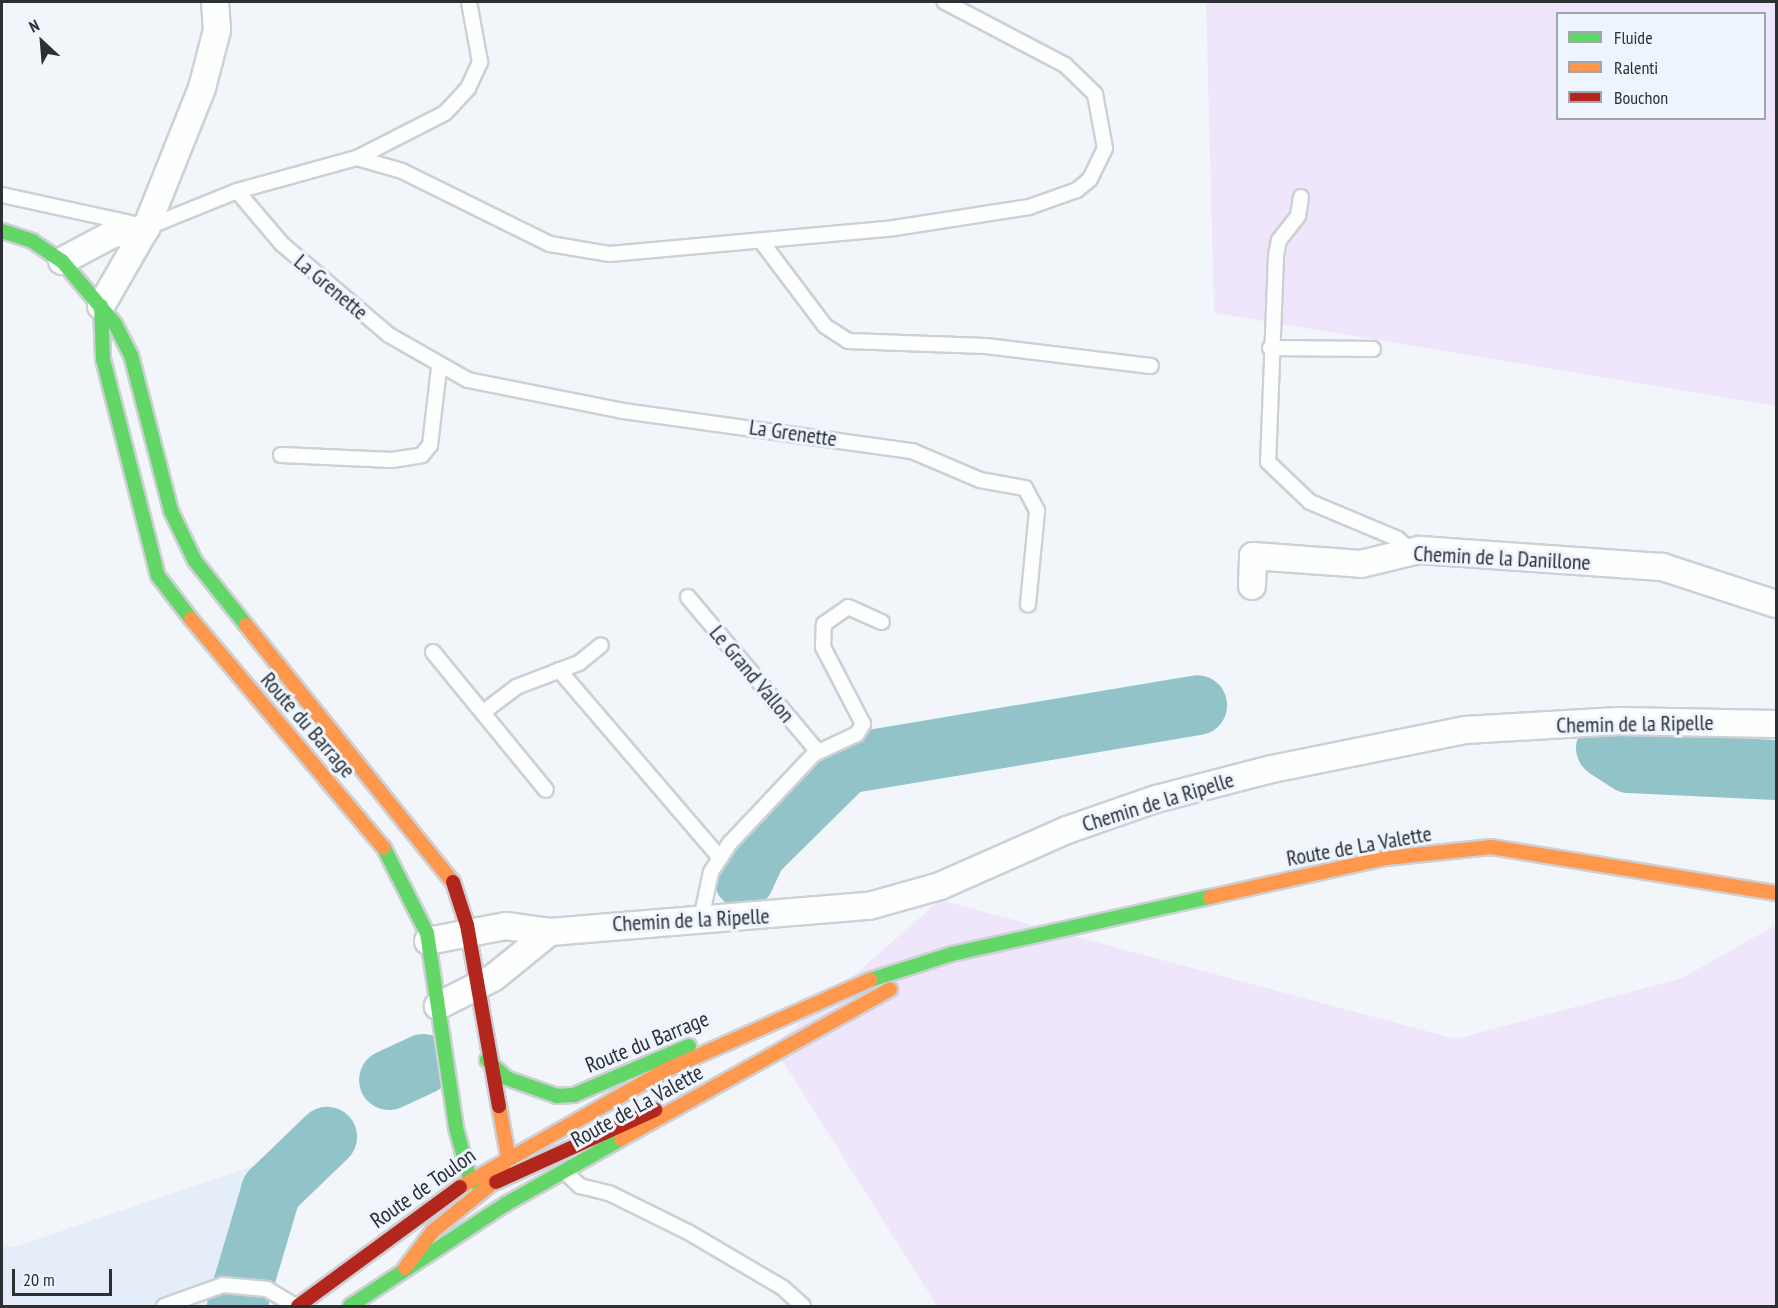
<!DOCTYPE html>
<style>
body{margin:0}
#map{position:relative;width:1778px;height:1308px;overflow:hidden;background:#f2f6fa;font-family:"PT Sans Narrow",sans-serif}
div>[style]{position:absolute}
.built>*{inset:0;background:#e5edf8}
.green>*{inset:0;background:#efe6fb}
.river>*{height:60px;margin:-30px;padding:0 30px;transform-origin:30px;border-radius:30px;background:#92c3c8}
.roads{filter:drop-shadow(2px 0 #cdd0d5) drop-shadow(-2px 0 #cdd0d5) drop-shadow(0 2px #cdd0d5) drop-shadow(0 -2px #cdd0d5)}
.lane>*{height:14px;margin:-7px;padding:0 7px;transform-origin:7px;border-radius:7px;background:#fdfefe}
.street>*{height:26px;margin:-13px;padding:0 13px;transform-origin:13px;border-radius:13px;background:#fdfefe}
.fast>*{height:14px;margin:-7px;padding:0 7px;transform-origin:7px;border-radius:7px;background:#63d668}
.slow>*{height:14px;margin:-7px;padding:0 7px;transform-origin:7px;border-radius:7px;background:#ff974d}
.jam>*{height:14px;margin:-7px;padding:0 7px;transform-origin:7px;border-radius:7px;background:#b3261e}
span{translate:-50% -50%;white-space:nowrap;text-align:center;line-height:1.15;-webkit-text-stroke:6px #eef5fe;paint-order:stroke}
.street-label{font-size:22px;color:#2c3035}
.frame{position:absolute;inset:0;border:3px solid #2c3035;pointer-events:none}
.legend{position:absolute;left:1556px;top:12px;width:210px;height:108px;box-sizing:border-box;background:#eef5fe;border:2px solid #a0a6ae;margin:0;padding:8px 10px;list-style:none;font-size:18px;color:#2c3035}
.legend li{display:flex;align-items:center;gap:12px;height:30px}
.legend b{width:30px;border:2px solid #a0a6ae}
.north{position:absolute;left:12px;top:12px;width:60px;height:60px;-webkit-text-stroke:4px #eef5fe;paint-order:stroke;rotate:334deg;font-size:16px;font-weight:700;line-height:24px;text-align:center;color:#2c3035}
.north::after{content:'';display:block;margin:auto;width:21px;height:27px;background:#2c3035;clip-path:polygon(50% 0,100% 100%,50% 72%,0 100%)}
.scale{position:absolute;left:12px;top:1269px;width:100px;height:27px;box-sizing:border-box;border:3px solid #2c3035;border-top:0;padding-left:8px;font-size:18px;line-height:21px;white-space:nowrap;color:#2c3035;-webkit-text-stroke:4px #eef5fe;paint-order:stroke}
</style>
<div id="map">
<div class="built">
<div style="clip-path:polygon(266px 1162px,222px 1306px,2px 1306px,2px 1244px,14px 1247px)"></div>
</div>
<div class="green">
<div style="clip-path:polygon(evenodd,1206px 2px,1776px 2px,1776px 406px,1214px 313px,1206px 2px,1558px 14px,1764px 14px,1764px 118px,1558px 118px,1558px 14px)"></div>
<div style="clip-path:polygon(940px 900px,1456px 1039px,1682px 978px,1776px 925px,1776px 1306px,937px 1306px,773px 1046px)"></div>
</div>
<div class="river">
<div style="left:1606px;top:748px;width:27px;rotate:33deg"></div>
<div style="left:1629px;top:763px;width:147px;rotate:2.7deg"></div>
<div style="left:744px;top:879px;width:29px;rotate:-65deg"></div>
<div style="left:756px;top:853px;width:127px;rotate:-44.7deg"></div>
<div style="left:846px;top:764px;width:356px;rotate:-9.5deg"></div>
<div style="left:389px;top:1080px;width:38px;rotate:-25deg"></div>
<div style="left:237px;top:1306px;width:120px;rotate:-73.5deg"></div>
<div style="left:271px;top:1191px;width:78px;rotate:-44deg"></div>
</div>
<div class="roads">
<div class="lane">
<div style="left:357px;top:158px;width:47px;rotate:16.1deg"></div>
<div style="left:402px;top:171px;width:165px;rotate:26.3deg"></div>
<div style="left:550px;top:244px;width:61px;rotate:9.5deg"></div>
<div style="left:610px;top:254px;width:285px;rotate:-5.2deg"></div>
<div style="left:894px;top:228px;width:137px;rotate:-8.8deg"></div>
<div style="left:1029px;top:207px;width:51px;rotate:-19.5deg"></div>
<div style="left:1077px;top:190px;width:17px;rotate:-40deg"></div>
<div style="left:1090px;top:179px;width:34px;rotate:-64deg"></div>
<div style="left:1105px;top:148px;width:55px;rotate:-100.5deg"></div>
<div style="left:1095px;top:94px;width:42px;rotate:-136deg"></div>
<div style="left:1065px;top:65px;width:136px;rotate:-152.3deg"></div>
<div style="left:237px;top:191px;width:70px;rotate:49.7deg"></div>
<div style="left:282px;top:244px;width:140px;rotate:40.4deg"></div>
<div style="left:389px;top:335px;width:91px;rotate:29.7deg"></div>
<div style="left:468px;top:380px;width:158px;rotate:11.3deg"></div>
<div style="left:623px;top:411px;width:292px;rotate:7.9deg"></div>
<div style="left:912px;top:451px;width:74px;rotate:23.1deg"></div>
<div style="left:980px;top:480px;width:46px;rotate:10.1deg"></div>
<div style="left:1025px;top:488px;width:26px;rotate:62deg"></div>
<div style="left:1037px;top:511px;width:94px;rotate:95.5deg"></div>
<div style="left:2px;top:195px;width:131px;rotate:12.3deg"></div>
<div style="left:1301px;top:197px;width:19px;rotate:99deg"></div>
<div style="left:1298px;top:216px;width:31px;rotate:128deg"></div>
<div style="left:1279px;top:240px;width:16px;rotate:101deg"></div>
<div style="left:1276px;top:256px;width:206px;rotate:92.2deg"></div>
<div style="left:1268px;top:462px;width:58px;rotate:43.6deg"></div>
<div style="left:1310px;top:502px;width:95px;rotate:22.8deg"></div>
<div style="left:1398px;top:539px;width:18px;rotate:43deg"></div>
<div style="left:148px;top:227px;width:96px;rotate:-22deg"></div>
<div style="left:237px;top:191px;width:124px;rotate:-15.4deg"></div>
<div style="left:357px;top:158px;width:99px;rotate:-27.1deg"></div>
<div style="left:445px;top:113px;width:34px;rotate:-47deg"></div>
<div style="left:468px;top:88px;width:29px;rotate:-65deg"></div>
<div style="left:480px;top:62px;width:61px;rotate:-100.4deg"></div>
<div style="left:761px;top:241px;width:106px;rotate:53deg"></div>
<div style="left:825px;top:326px;width:27px;rotate:33deg"></div>
<div style="left:848px;top:341px;width:138px;rotate:2.1deg"></div>
<div style="left:986px;top:346px;width:166px;rotate:6.9deg"></div>
<div style="left:1270px;top:348px;width:103px;rotate:0.6deg"></div>
<div style="left:281px;top:455px;width:111px;rotate:2.6deg"></div>
<div style="left:392px;top:460px;width:30px;rotate:-9deg"></div>
<div style="left:422px;top:455px;width:13px;rotate:-51deg"></div>
<div style="left:430px;top:445px;width:78px;rotate:-83.3deg"></div>
<div style="left:688px;top:597px;width:201px;rotate:50deg"></div>
<div style="left:433px;top:652px;width:178px;rotate:50.7deg"></div>
<div style="left:559px;top:670px;width:246px;rotate:49.4deg"></div>
<div style="left:486px;top:710px;width:38px;rotate:-37deg"></div>
<div style="left:516px;top:687px;width:67px;rotate:-20.9deg"></div>
<div style="left:579px;top:663px;width:28px;rotate:-39deg"></div>
<div style="left:701px;top:919px;width:48px;rotate:-78deg"></div>
<div style="left:711px;top:872px;width:35px;rotate:-57deg"></div>
<div style="left:730px;top:843px;width:122px;rotate:-46.7deg"></div>
<div style="left:814px;top:754px;width:47px;rotate:-24.9deg"></div>
<div style="left:857px;top:734px;width:12px;rotate:-59deg"></div>
<div style="left:863px;top:724px;width:87px;rotate:-117.5deg"></div>
<div style="left:823px;top:647px;width:23px;rotate:-88deg"></div>
<div style="left:824px;top:624px;width:29px;rotate:-35deg"></div>
<div style="left:848px;top:607px;width:37px;rotate:24deg"></div>
<div style="left:565px;top:1172px;width:21px;rotate:43deg"></div>
<div style="left:580px;top:1186px;width:30px;rotate:14deg"></div>
<div style="left:609px;top:1193px;width:88px;rotate:26.3deg"></div>
<div style="left:688px;top:1232px;width:110px;rotate:30.5deg"></div>
<div style="left:783px;top:1288px;width:27px;rotate:42deg"></div>
<div style="left:164px;top:1306px;width:63px;rotate:-19.6deg"></div>
<div style="left:223px;top:1285px;width:44px;rotate:5.2deg"></div>
<div style="left:267px;top:1289px;width:33px;rotate:31deg"></div>
</div>
<div class="street">
<div style="left:146px;top:228px;width:151px;rotate:-68.2deg"></div>
<div style="left:202px;top:88px;width:60px;rotate:-75.5deg"></div>
<div style="left:217px;top:30px;width:28px;rotate:-94deg"></div>
<div style="left:62px;top:261px;width:58px;rotate:-27.9deg"></div>
<div style="left:113px;top:234px;width:34px;rotate:-10deg"></div>
<div style="left:146px;top:228px;width:90px;rotate:120deg"></div>
<div style="left:1252px;top:586px;width:30px;rotate:-88deg"></div>
<div style="left:1253px;top:556px;width:108px;rotate:4.2deg"></div>
<div style="left:1361px;top:564px;width:60px;rotate:-13.6deg"></div>
<div style="left:1419px;top:550px;width:244px;rotate:4deg"></div>
<div style="left:1662px;top:567px;width:120px;rotate:18deg"></div>
<div style="left:550px;top:932px;width:320px;rotate:-4.7deg"></div>
<div style="left:869px;top:906px;width:74px;rotate:-15.7deg"></div>
<div style="left:940px;top:886px;width:139px;rotate:-23.8deg"></div>
<div style="left:1067px;top:830px;width:94px;rotate:-19.2deg"></div>
<div style="left:1156px;top:799px;width:120px;rotate:-14.5deg"></div>
<div style="left:1272px;top:769px;width:197px;rotate:-11.4deg"></div>
<div style="left:1465px;top:730px;width:153px;rotate:-3.4deg"></div>
<div style="left:1618px;top:721px;width:158px;rotate:1.1deg"></div>
<div style="left:428px;top:941px;width:79px;rotate:-10.9deg"></div>
<div style="left:506px;top:926px;width:44px;rotate:7.8deg"></div>
<div style="left:550px;top:932px;width:73px;rotate:141.1deg"></div>
<div style="left:493px;top:978px;width:62px;rotate:153deg"></div>
</div>
<div class="fast">
<div style="left:2px;top:231px;width:32px;rotate:18deg"></div>
<div style="left:32px;top:241px;width:36px;rotate:34deg"></div>
<div style="left:62px;top:261px;width:82px;rotate:49.9deg"></div>
<div style="left:115px;top:324px;width:35px;rotate:63deg"></div>
<div style="left:131px;top:355px;width:161px;rotate:75.6deg"></div>
<div style="left:171px;top:511px;width:55px;rotate:64.4deg"></div>
<div style="left:195px;top:561px;width:82px;rotate:51.4deg"></div>
<div style="left:101px;top:306px;width:53px;rotate:87.8deg"></div>
<div style="left:103px;top:359px;width:224px;rotate:75.8deg"></div>
<div style="left:158px;top:576px;width:54px;rotate:52.5deg"></div>
<div style="left:384px;top:848px;width:95px;rotate:63.2deg"></div>
<div style="left:427px;top:933px;width:197px;rotate:81.5deg"></div>
<div style="left:456px;top:1128px;width:53px;rotate:74.6deg"></div>
<div style="left:470px;top:1179px;width:12px;rotate:31deg"></div>
<div style="left:480px;top:1185px;width:16px;rotate:-11deg"></div>
<div style="left:870px;top:980px;width:86px;rotate:-17.6deg"></div>
<div style="left:952px;top:954px;width:264px;rotate:-12.5deg"></div>
<div style="left:487px;top:1060px;width:26px;rotate:43deg"></div>
<div style="left:506px;top:1078px;width:54px;rotate:19.4deg"></div>
<div style="left:557px;top:1096px;width:17px;rotate:-3deg"></div>
<div style="left:574px;top:1095px;width:125px;rotate:-23.1deg"></div>
<div style="left:350px;top:1306px;width:186px;rotate:-33.2deg"></div>
<div style="left:506px;top:1204px;width:132px;rotate:-29.5deg"></div>
</div>
<div class="slow">
<div style="left:191px;top:619px;width:299px;rotate:49.9deg"></div>
<div style="left:246px;top:625px;width:330px;rotate:51.2deg"></div>
<div style="left:1210px;top:897px;width:180px;rotate:-12.5deg"></div>
<div style="left:1386px;top:858px;width:106px;rotate:-6deg"></div>
<div style="left:1491px;top:847px;width:289px;rotate:9.2deg"></div>
<div style="left:621px;top:1139px;width:308px;rotate:-29.1deg"></div>
<div style="left:460px;top:1187px;width:239px;rotate:-29.6deg"></div>
<div style="left:668px;top:1069px;width:221px;rotate:-23.8deg"></div>
<div style="left:405px;top:1268px;width:46px;rotate:-52.9deg"></div>
<div style="left:433px;top:1231px;width:78px;rotate:-38.8deg"></div>
<div style="left:494px;top:1182px;width:30px;rotate:-62deg"></div>
<div style="left:508px;top:1156px;width:51px;rotate:-100.2deg"></div>
</div>
<div class="jam">
<div style="left:453px;top:882px;width:45px;rotate:72deg"></div>
<div style="left:467px;top:925px;width:184px;rotate:80deg"></div>
<div style="left:496px;top:1182px;width:175px;rotate:-24.4deg"></div>
<div style="left:298px;top:1306px;width:201px;rotate:-36.3deg"></div>
</div>
</div>
<div class="street-label">
<span style="left:331px;top:287px;rotate:40deg">La Grenette</span>
<span style="left:793px;top:433px;rotate:8deg">La Grenette</span>
<span style="left:1502px;top:558px;rotate:3deg">Chemin de la Danillone</span>
<span style="left:752px;top:674px;rotate:50deg">Le Grand Vallon</span>
<span style="left:1635px;top:724px;rotate:-1deg">Chemin de la Ripelle</span>
<span style="left:308px;top:725px;rotate:49deg">Route du Barrage</span>
<span style="left:1158px;top:802px;rotate:-17deg">Chemin de la Ripelle</span>
<span style="left:1359px;top:846px;rotate:-10deg">Route de La Valette</span>
<span style="left:691px;top:920px;rotate:-3deg">Chemin de la Ripelle</span>
<span style="left:647px;top:1042px;rotate:-22deg">Route du Barrage</span>
<span style="left:637px;top:1106px;rotate:-29deg">Route de La Valette</span>
<span style="left:423px;top:1188px;rotate:-35deg">Route de Toulon</span>
</div>
<div class="frame"></div>
<ul class="legend">
<li><b style="height:8px;background:#63d668"></b>Fluide</li>
<li><b style="height:8px;background:#ff974d"></b>Ralenti</li>
<li><b style="height:8px;background:#b3261e"></b>Bouchon</li>
</ul>
<div class="north">N</div>
<div class="scale">20 m</div>
</div>
